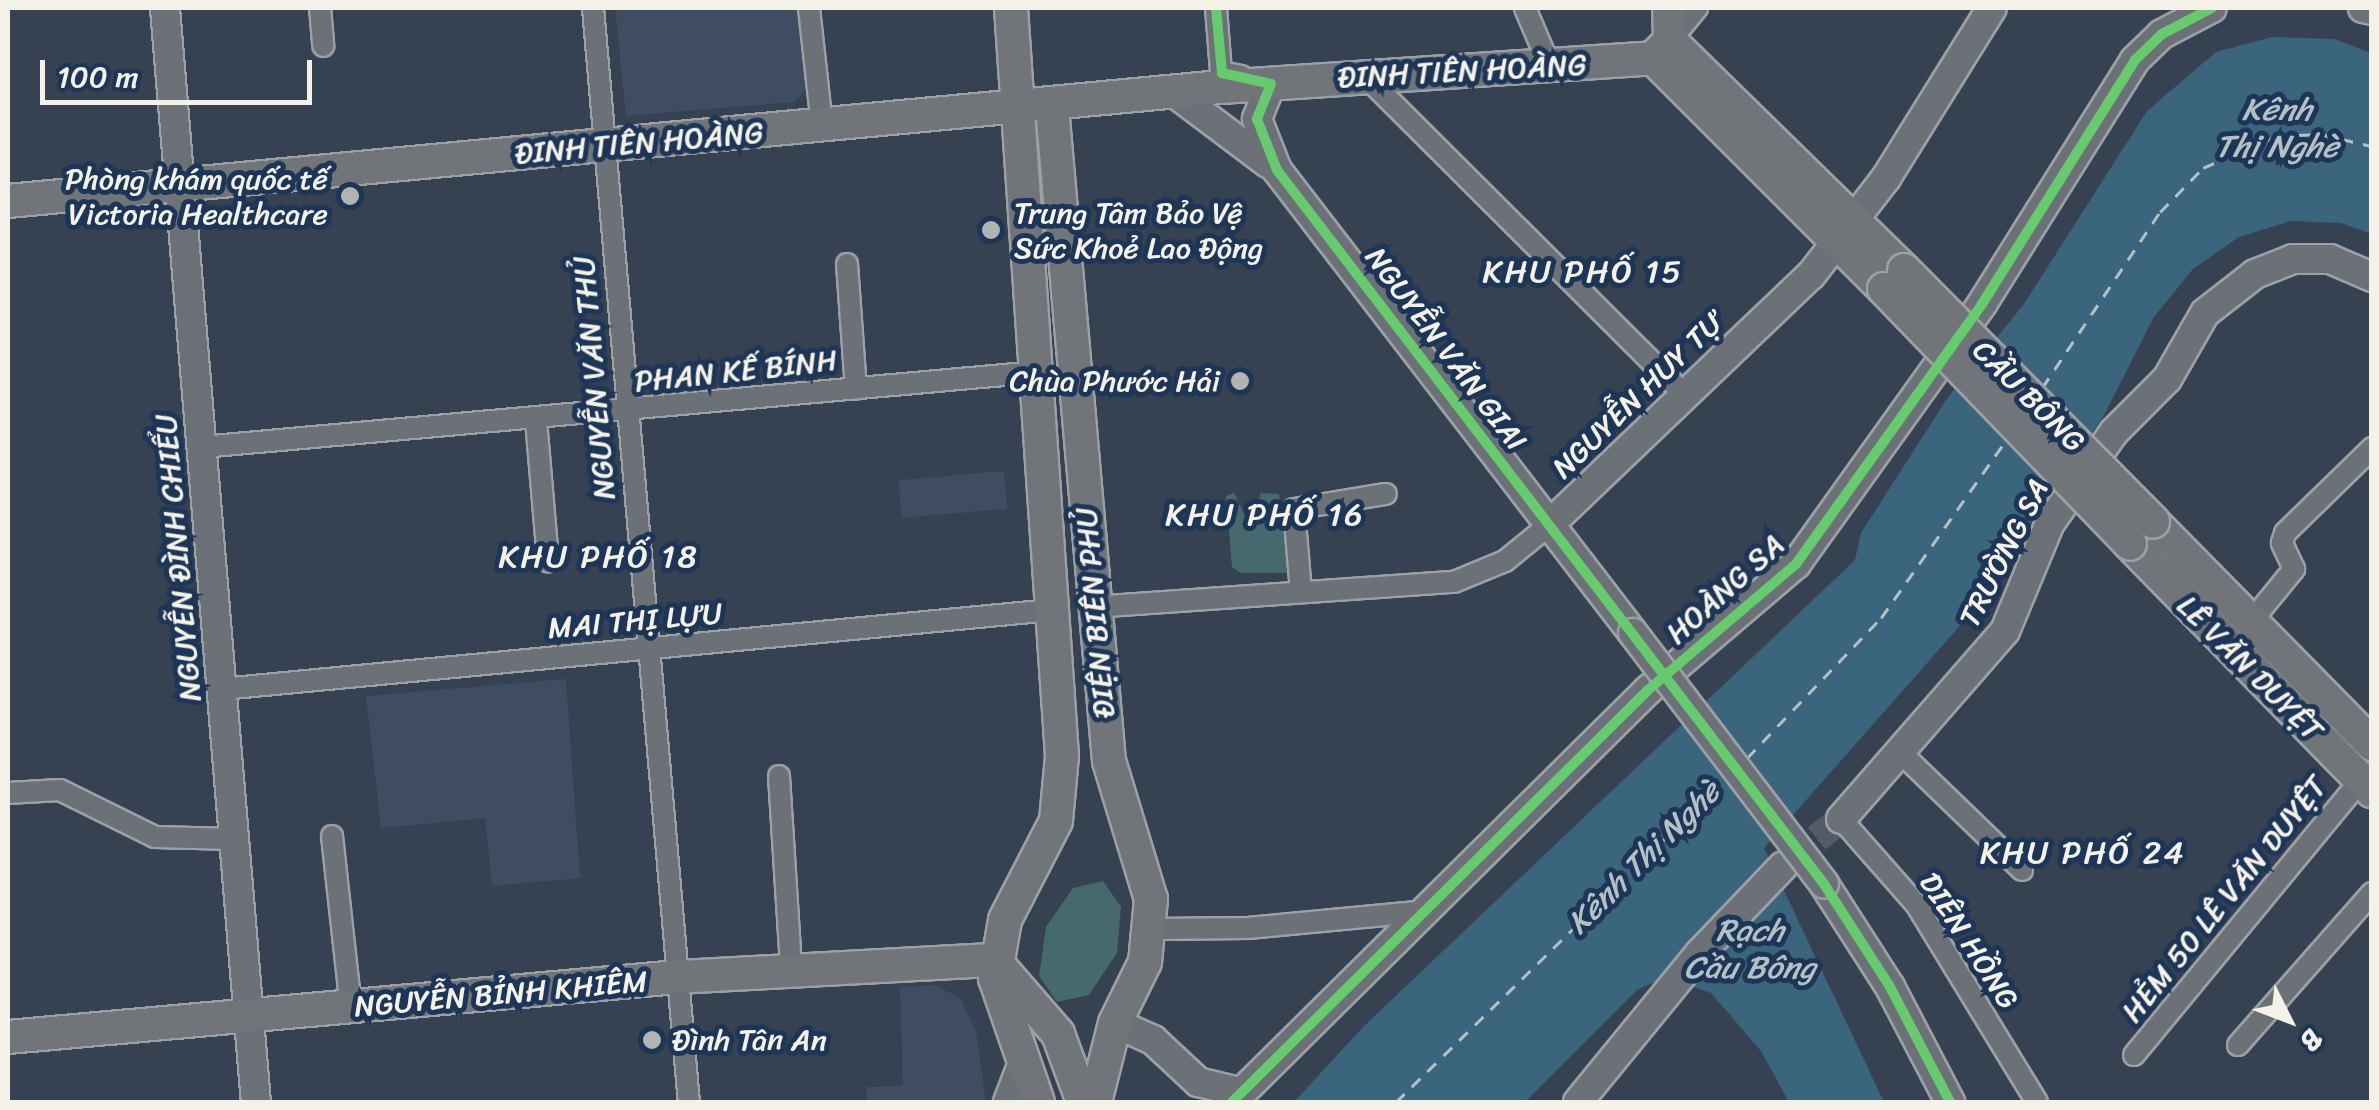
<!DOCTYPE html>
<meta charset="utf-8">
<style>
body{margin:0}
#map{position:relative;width:2379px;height:1110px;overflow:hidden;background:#364151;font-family:Sriracha,sans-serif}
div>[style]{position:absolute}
.built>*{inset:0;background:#3f4d62;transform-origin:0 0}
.green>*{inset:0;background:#46696e}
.water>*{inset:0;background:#3b647d}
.ferry>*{height:2.5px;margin-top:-1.25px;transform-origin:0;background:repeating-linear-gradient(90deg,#b4c1c4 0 12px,transparent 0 22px)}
.secondary-tunnel>*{height:28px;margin-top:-14px;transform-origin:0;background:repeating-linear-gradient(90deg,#525b68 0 28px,transparent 0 42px)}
.roads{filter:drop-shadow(2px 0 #9ca1a6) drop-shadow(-2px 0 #9ca1a6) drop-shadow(0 2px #9ca1a6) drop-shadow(0 -2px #9ca1a6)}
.street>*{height:20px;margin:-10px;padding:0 10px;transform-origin:10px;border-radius:10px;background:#6c7077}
.secondary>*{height:28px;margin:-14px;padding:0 14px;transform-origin:14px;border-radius:14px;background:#6c7077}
.primary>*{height:32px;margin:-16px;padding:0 16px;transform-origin:16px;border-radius:16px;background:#717579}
.bridges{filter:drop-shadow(2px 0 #9ca1a6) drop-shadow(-2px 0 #9ca1a6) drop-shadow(0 2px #9ca1a6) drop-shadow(0 -2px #9ca1a6)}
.secondary-bridge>*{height:28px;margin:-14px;padding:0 14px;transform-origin:14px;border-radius:14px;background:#6c7077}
.primary-bridge>*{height:32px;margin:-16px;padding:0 16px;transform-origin:16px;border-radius:16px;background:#717579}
.cycleway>*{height:10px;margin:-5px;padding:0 5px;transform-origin:5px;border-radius:5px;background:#67ca6e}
.dots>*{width:28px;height:28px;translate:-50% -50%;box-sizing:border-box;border:5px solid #1d3557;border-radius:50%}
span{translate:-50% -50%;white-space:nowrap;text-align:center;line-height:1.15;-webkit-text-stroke:10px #1d3557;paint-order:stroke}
.street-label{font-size:30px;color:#f4f1e8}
.poi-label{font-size:30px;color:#f4f1e8}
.right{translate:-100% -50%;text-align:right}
.left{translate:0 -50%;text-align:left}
.water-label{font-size:32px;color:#b4c1c4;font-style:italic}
.neighbourhood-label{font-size:32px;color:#f4f1e8;letter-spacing:2.5px}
.frame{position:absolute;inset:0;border:10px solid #f4f1e8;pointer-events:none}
.north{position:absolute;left:2239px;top:970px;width:100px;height:100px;-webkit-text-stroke:8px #1d3557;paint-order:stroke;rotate:132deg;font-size:28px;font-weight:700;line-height:40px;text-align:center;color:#f4f1e8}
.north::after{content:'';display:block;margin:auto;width:35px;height:45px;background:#f4f1e8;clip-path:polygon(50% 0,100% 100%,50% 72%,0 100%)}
.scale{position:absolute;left:40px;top:60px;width:272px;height:45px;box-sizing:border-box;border:5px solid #f4f1e8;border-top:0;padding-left:12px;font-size:30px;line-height:35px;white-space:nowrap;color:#f4f1e8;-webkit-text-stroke:8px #1d3557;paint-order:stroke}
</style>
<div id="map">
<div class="built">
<div style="clip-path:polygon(615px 8px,799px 8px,806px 89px,795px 102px,626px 116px)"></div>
<div style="left:1004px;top:471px;width:38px;height:106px;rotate:85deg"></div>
<div style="clip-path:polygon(566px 679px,580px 878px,492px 886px,485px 818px,381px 828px,366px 696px)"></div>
<div style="clip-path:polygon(935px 985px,960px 998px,976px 1031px,986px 1102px,867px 1102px,866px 1087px,903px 1086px,900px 987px)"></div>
</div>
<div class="green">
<div style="clip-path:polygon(1234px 493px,1250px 526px,1261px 493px,1279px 494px,1289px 573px,1241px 573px,1232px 567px,1226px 496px)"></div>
<div style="clip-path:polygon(1103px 881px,1121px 907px,1117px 953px,1089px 995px,1057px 1002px,1039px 976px,1046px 927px,1073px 888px)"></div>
</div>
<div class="water">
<div style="clip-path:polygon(2272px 37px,2334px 39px,2371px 53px,2371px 234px,2341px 223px,2291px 221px,2239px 237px,2193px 269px,2154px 317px,2103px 417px,1958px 628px,1764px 848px,1884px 1102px,1789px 1102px,1761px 1051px,1711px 993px,1666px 977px,1637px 990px,1525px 1102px,1294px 1102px,1364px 1026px,1855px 560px,1861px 533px,1948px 397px,2024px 304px,2147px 111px,2216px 52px)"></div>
</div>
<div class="ferry">
<div style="left:2042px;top:388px;width:212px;rotate:-56.2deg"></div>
<div style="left:2160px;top:212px;width:62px;rotate:-45.7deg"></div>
<div style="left:2203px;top:168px;width:81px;rotate:-23.4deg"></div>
<div style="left:2277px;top:136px;width:43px;rotate:-2.7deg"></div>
<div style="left:2320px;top:134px;width:53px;rotate:13deg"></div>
<div style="left:1747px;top:758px;width:194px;rotate:-46.3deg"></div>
<div style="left:1881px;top:618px;width:218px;rotate:-54.9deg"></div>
<div style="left:1396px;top:1102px;width:463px;rotate:-44.4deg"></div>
</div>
<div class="secondary-tunnel">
<div style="left:1784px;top:865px;width:73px;rotate:-38.9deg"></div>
</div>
<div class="roads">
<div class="street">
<div style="left:320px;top:8px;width:38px;rotate:85deg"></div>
<div style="left:593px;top:8px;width:1098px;rotate:84.99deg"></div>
<div style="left:809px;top:8px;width:119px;rotate:83.7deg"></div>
<div style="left:1216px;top:8px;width:64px;rotate:85.5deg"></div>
<div style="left:1221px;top:72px;width:21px;rotate:11deg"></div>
<div style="left:1525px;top:8px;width:64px;rotate:67deg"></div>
<div style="left:1670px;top:41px;width:43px;rotate:-50.7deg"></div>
<div style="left:1365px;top:76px;width:453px;rotate:44.9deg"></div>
<div style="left:847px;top:264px;width:125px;rotate:85.9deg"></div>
<div style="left:536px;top:420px;width:142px;rotate:85.1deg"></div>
<div style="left:202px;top:447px;width:838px;rotate:-5.13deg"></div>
<div style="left:1301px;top:592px;width:83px;rotate:-94.8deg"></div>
<div style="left:1294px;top:509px;width:93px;rotate:-9.3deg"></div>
<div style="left:1093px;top:607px;width:362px;rotate:-4deg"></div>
<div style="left:1454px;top:582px;width:55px;rotate:-22.4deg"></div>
<div style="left:1505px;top:561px;width:57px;rotate:-39.3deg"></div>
<div style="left:2250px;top:623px;width:70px;rotate:-50.8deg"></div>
<div style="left:2294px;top:569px;width:29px;rotate:-115deg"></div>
<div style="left:2282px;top:543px;width:10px;rotate:-73deg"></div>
<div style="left:2285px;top:533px;width:122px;rotate:-44.3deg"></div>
<div style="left:222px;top:689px;width:834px;rotate:-5.44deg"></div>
<div style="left:1902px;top:754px;width:167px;rotate:44deg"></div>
<div style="left:779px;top:776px;width:193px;rotate:86.4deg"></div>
<div style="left:8px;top:793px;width:52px;rotate:-3.3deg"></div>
<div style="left:60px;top:790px;width:106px;rotate:26.3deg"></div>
<div style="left:155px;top:837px;width:79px;rotate:1.5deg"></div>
<div style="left:1841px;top:819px;width:113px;rotate:48.6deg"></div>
<div style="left:1916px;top:904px;width:232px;rotate:58.6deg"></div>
<div style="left:332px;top:836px;width:173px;rotate:83.7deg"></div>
<div style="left:1151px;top:929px;width:97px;rotate:-0.6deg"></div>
<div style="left:1248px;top:928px;width:180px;rotate:-5.4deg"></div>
<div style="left:2238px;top:1045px;width:203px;rotate:-48.6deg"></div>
<div style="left:2134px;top:1055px;width:357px;rotate:-50.5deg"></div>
</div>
<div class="secondary">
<div style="left:165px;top:8px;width:1098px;rotate:85.25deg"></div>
<div style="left:2363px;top:8px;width:9px;rotate:13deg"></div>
<div style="left:1271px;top:84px;width:38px;rotate:112deg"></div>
<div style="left:1257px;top:119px;width:55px;rotate:68.6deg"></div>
<div style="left:1277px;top:170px;width:584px;rotate:52.44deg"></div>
<div style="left:1176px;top:94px;width:115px;rotate:36.9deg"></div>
<div style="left:1549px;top:525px;width:362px;rotate:-43.7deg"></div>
<div style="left:1811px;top:275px;width:123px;rotate:-52.3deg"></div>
<div style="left:1886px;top:178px;width:200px;rotate:-58.1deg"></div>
<div style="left:1841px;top:819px;width:249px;rotate:-48.9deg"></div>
<div style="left:2005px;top:631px;width:117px;rotate:-67.4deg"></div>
<div style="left:2050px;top:523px;width:111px;rotate:-54.9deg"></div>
<div style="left:2114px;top:432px;width:75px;rotate:-45deg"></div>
<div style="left:2167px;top:379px;width:76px;rotate:-60.1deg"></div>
<div style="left:2205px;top:313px;width:63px;rotate:-38deg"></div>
<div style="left:2255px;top:274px;width:41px;rotate:-21.5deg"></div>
<div style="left:2293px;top:259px;width:37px"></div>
<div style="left:2330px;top:259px;width:46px;rotate:23.2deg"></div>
<div style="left:1824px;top:884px;width:122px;rotate:57.3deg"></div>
<div style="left:1890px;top:987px;width:130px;rotate:62.4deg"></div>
<div style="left:1115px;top:1023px;width:42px;rotate:24.1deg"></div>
<div style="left:1153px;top:1040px;width:62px;rotate:43deg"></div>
<div style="left:1198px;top:1082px;width:42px;rotate:13.7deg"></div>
<div style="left:1008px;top:1102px;width:45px;rotate:-69.1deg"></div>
<div style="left:1232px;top:1102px;width:585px;rotate:-44.72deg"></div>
<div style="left:1648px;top:690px;width:194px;rotate:-40.4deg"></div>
<div style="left:1796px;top:564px;width:320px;rotate:-54.4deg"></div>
<div style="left:1982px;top:304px;width:288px;rotate:-57.9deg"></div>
<div style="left:2135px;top:60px;width:37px;rotate:-44deg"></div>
<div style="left:2162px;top:34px;width:56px;rotate:-27.5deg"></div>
<div style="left:1578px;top:1102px;width:193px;rotate:-50.7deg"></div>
<div style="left:1700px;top:953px;width:120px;rotate:-46.3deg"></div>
</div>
<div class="primary">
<div style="left:1011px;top:8px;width:750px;rotate:86.1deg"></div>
<div style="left:1062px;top:756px;width:65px;rotate:95.3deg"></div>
<div style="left:1056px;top:821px;width:111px;rotate:117.3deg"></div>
<div style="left:1005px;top:920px;width:59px;rotate:99.8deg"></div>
<div style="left:995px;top:978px;width:131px;rotate:70.9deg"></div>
<div style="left:1669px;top:8px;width:33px;rotate:88deg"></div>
<div style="left:1670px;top:41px;width:327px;rotate:44.4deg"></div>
<div style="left:1653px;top:58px;width:327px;rotate:45deg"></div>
<div style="left:1052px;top:107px;width:656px;rotate:85.02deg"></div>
<div style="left:1109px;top:761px;width:144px;rotate:73.1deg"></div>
<div style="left:1151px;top:899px;width:63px;rotate:95.4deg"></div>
<div style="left:1145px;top:962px;width:68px;rotate:116.2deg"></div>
<div style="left:1115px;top:1023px;width:81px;rotate:104.2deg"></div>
<div style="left:8px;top:201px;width:1218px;rotate:-5.37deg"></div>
<div style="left:1221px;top:87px;width:433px;rotate:-3.8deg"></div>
<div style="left:1653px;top:58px;width:24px;rotate:-45deg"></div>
<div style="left:2153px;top:522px;width:312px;rotate:45.4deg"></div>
<div style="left:2130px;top:544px;width:346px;rotate:45.6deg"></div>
<div style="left:994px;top:960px;width:98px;rotate:49.1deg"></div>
<div style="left:1058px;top:1034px;width:72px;rotate:69.8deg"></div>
<div style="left:8px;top:1037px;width:673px;rotate:-5.12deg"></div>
<div style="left:678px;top:977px;width:316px;rotate:-3.1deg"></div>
</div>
</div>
<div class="bridges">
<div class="secondary-bridge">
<div style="left:1633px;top:633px;width:315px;rotate:52.7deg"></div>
</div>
<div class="primary-bridge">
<div style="left:1904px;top:270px;width:354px;rotate:45.3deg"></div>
<div style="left:1884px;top:289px;width:354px;rotate:46deg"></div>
</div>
</div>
<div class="cycleway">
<div style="left:1216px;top:8px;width:65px;rotate:84.7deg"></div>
<div style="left:1222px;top:73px;width:50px;rotate:12.7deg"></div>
<div style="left:1271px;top:84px;width:38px;rotate:112deg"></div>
<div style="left:1257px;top:119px;width:55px;rotate:68.6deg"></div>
<div style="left:1277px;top:170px;width:899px;rotate:52.54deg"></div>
<div style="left:1824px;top:884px;width:122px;rotate:57.3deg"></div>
<div style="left:1890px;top:987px;width:130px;rotate:62.4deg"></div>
<div style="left:1232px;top:1102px;width:585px;rotate:-44.72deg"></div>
<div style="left:1648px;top:690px;width:194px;rotate:-40.4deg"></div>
<div style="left:1796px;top:564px;width:320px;rotate:-54.4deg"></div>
<div style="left:1982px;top:304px;width:288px;rotate:-57.9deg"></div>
<div style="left:2135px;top:60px;width:37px;rotate:-44deg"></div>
<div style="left:2162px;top:34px;width:56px;rotate:-27.5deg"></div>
</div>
<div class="dots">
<div style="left:350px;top:196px;background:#b2b3b3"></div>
<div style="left:991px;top:230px;background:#b2b3b3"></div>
<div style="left:1240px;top:381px;background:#b2b3b3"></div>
<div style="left:652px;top:1040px;background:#b2b3b3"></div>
</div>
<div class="street-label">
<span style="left:1462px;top:71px;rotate:-3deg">ĐINH TIÊN HOÀNG</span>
<span style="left:639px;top:143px;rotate:-5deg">ĐINH TIÊN HOÀNG</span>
<span style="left:1446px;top:349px;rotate:53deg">NGUYỄN VĂN GIAI</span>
<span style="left:736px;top:371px;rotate:-6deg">PHAN KẾ BÍNH</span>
<span style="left:594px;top:378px;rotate:-95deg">NGUYỄN VĂN THỦ</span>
<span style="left:1638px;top:395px;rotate:-44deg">NGUYỄN HUY TỰ</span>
<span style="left:2029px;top:396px;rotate:45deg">CẦU BÔNG</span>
<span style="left:2004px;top:553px;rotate:-63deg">TRƯỜNG SA</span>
<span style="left:178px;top:558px;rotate:-95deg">NGUYỄN ĐÌNH CHIỂU</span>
<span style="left:1725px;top:589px;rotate:-42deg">HOÀNG SA</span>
<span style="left:1095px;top:613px;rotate:-95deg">ÐIỆN BIÊN PHỦ</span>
<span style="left:635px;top:621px;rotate:-5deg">MAI THỊ LỰU</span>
<span style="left:2250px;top:668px;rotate:45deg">LÊ VĂN DUYỆT</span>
<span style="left:2224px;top:899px;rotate:-51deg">HẺM 50 LÊ VĂN DUYỆT</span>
<span style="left:1969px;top:941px;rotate:57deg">DIÊN HỒNG</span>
<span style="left:501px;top:994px;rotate:-5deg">NGUYỄN BỈNH KHIÊM</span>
</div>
<div class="poi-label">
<span class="right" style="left:328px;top:196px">Phòng khám quốc tế<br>Victoria Healthcare</span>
<span class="left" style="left:1014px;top:230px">Trung Tâm Bảo Vệ<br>Sức Khoẻ Lao Động</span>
<span class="right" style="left:1220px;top:381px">Chùa Phước Hải</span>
<span class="left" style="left:672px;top:1040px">Đình Tân An</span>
</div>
<div class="water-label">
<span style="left:2277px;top:129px">Kênh<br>Thị Nghè</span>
<span style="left:1644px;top:858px;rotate:-45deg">Kênh Thị Nghè</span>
<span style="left:1750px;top:950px">Rạch<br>Cầu Bông</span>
</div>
<div class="neighbourhood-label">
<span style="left:1583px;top:272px">KHU PHỐ 15</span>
<span style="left:1265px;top:515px">KHU PHỐ 16</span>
<span style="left:599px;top:557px">KHU PHỐ 18</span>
<span style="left:2083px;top:853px">KHU PHỐ 24</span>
</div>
<div class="frame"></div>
<div class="north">B</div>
<div class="scale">100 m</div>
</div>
